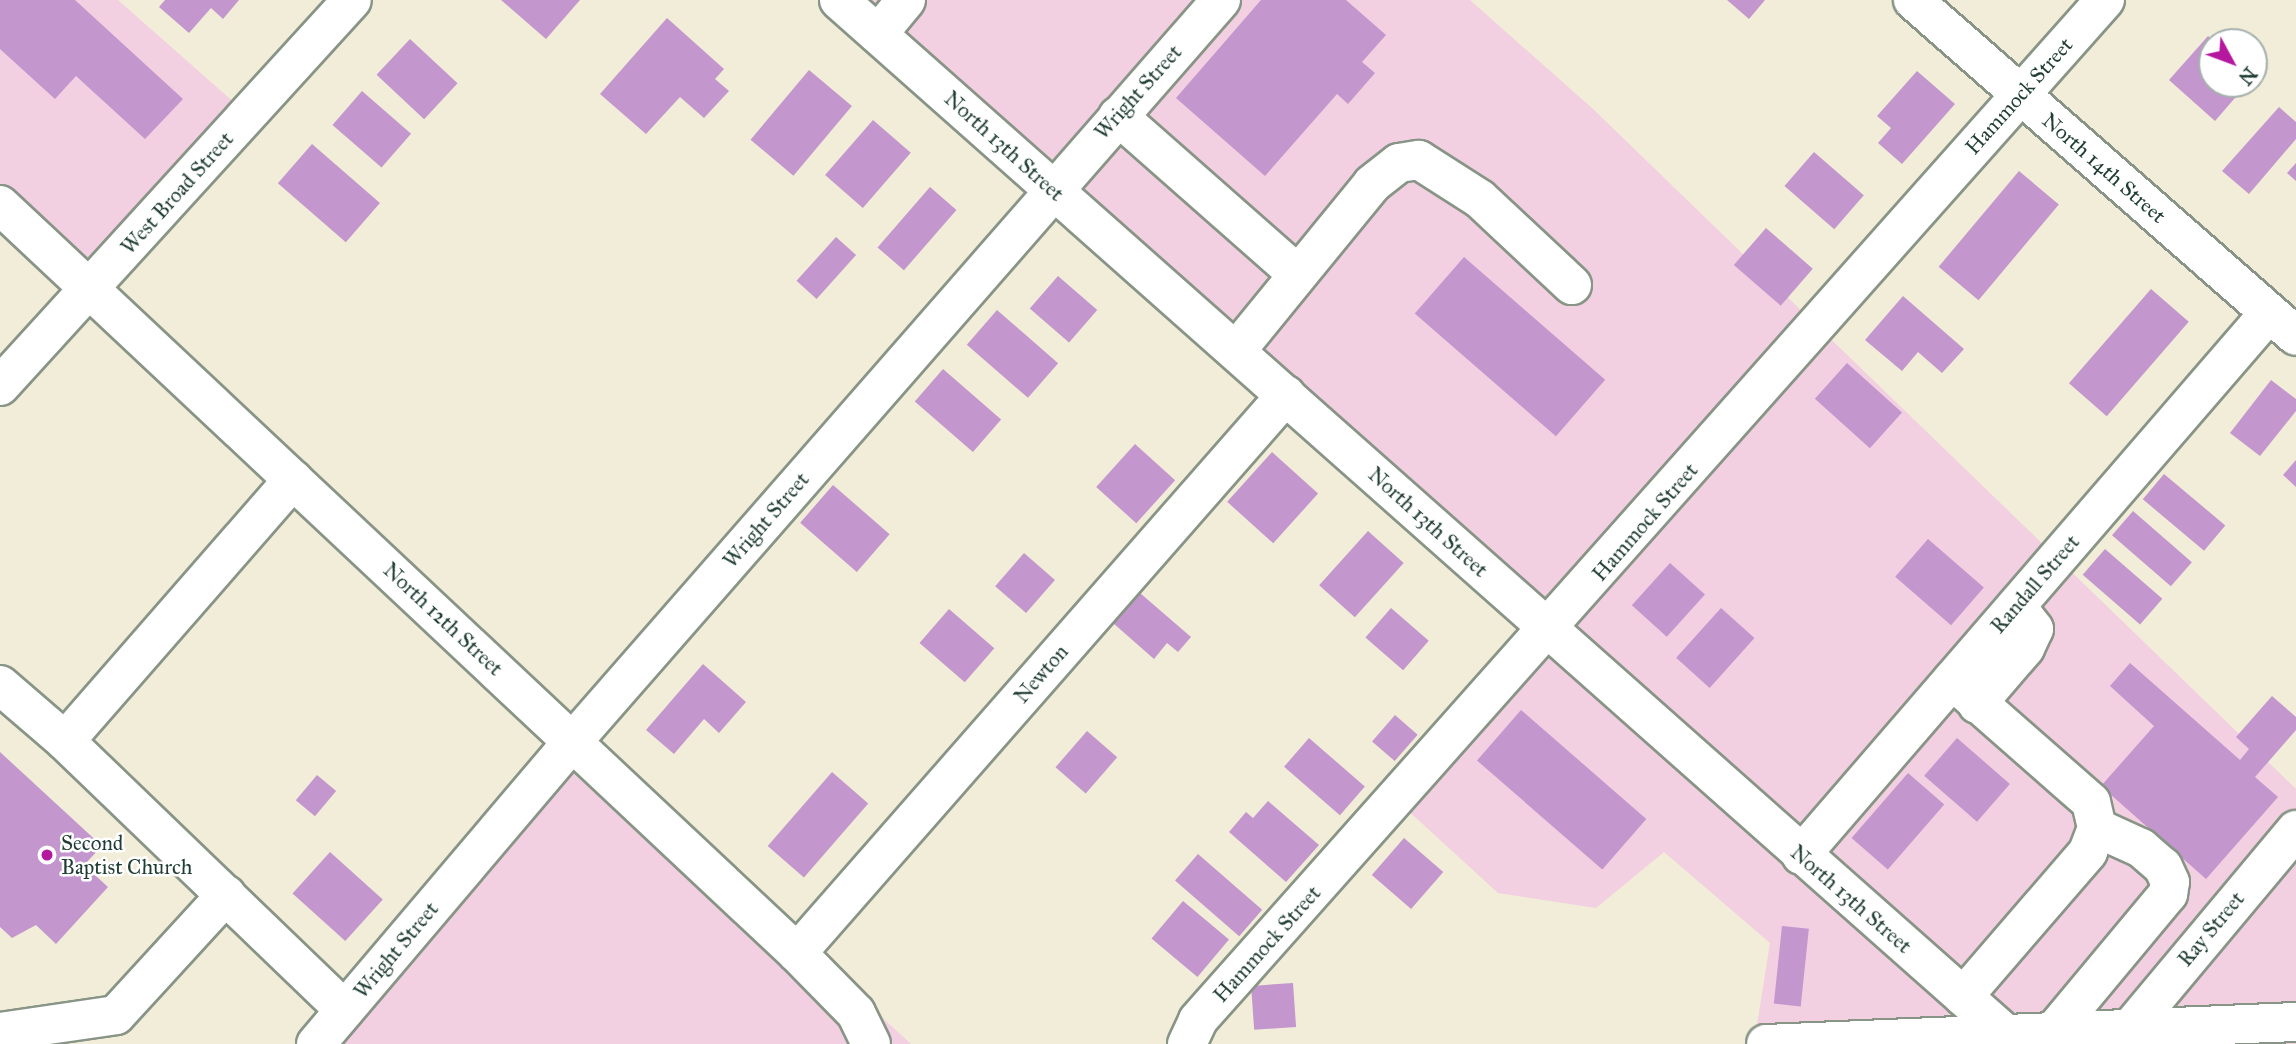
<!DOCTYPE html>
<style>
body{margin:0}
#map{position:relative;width:2296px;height:1044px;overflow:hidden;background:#f2edd8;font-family:"IM FELL Great Primer",serif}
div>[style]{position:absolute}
.built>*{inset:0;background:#f2cfe1}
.building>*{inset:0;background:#c396cd;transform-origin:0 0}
.roads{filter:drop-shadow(2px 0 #889586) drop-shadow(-2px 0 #889586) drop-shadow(0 2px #889586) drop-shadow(0 -2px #889586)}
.minor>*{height:38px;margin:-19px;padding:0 19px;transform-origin:19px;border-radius:19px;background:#fff}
.major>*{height:38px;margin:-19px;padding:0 19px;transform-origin:19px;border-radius:19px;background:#fff}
.dots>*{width:19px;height:19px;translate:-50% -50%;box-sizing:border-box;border:4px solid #fff;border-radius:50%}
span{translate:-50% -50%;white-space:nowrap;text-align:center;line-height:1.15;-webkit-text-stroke:5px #fff;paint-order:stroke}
.street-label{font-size:21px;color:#1f3d34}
.poi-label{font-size:21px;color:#1f3d34}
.left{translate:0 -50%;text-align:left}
.north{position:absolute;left:2198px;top:28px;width:70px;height:70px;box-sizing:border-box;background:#fff;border:2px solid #a5b1ae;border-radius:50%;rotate:131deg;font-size:19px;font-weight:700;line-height:28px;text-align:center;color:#1f3d34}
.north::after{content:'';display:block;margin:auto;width:24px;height:32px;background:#b5179e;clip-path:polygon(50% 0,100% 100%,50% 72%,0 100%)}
</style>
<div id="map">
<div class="built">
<div style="clip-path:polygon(0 0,118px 0,246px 113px,89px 279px,0 200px)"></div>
<div style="clip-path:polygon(843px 0,1470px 0,1593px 109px,2296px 789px,2296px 1044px,1754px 1044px,1770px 943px,1664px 852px,1596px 908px,1498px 893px,1392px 796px,1538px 622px)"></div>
<div style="clip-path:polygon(574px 735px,911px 1044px,307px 1044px)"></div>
</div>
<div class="building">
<div style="clip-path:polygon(0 0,75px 0,183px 99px,145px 139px,76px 76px,55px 99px,0 49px)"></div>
<div style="clip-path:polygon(165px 0,239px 0,223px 19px,211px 8px,189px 33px,159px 7px)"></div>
<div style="clip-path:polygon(501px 0,580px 0,546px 39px)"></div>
<div style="clip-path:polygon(1261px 0,1346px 0,1386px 35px,1362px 62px,1375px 73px,1348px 104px,1337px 94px,1265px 176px,1176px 98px)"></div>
<div style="clip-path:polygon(1727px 0,1765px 0,1749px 19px)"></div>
<div style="clip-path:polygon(667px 18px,724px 69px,715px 79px,729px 91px,704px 118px,680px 97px,646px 134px,600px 94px)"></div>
<div style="clip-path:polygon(2208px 36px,2215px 42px,2212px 84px,2247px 84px,2215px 121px,2169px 80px)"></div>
<div style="left:410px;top:39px;width:65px;height:49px;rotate:43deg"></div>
<div style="left:809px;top:70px;width:56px;height:91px;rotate:40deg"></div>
<div style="clip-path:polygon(1917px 71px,1955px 104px,1902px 164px,1878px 143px,1891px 128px,1877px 116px)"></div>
<div style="left:362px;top:91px;width:65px;height:45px;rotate:41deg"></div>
<div style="clip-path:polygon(2279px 107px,2296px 122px,2296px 139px,2249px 194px,2222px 171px)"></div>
<div style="left:873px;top:120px;width:50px;height:73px;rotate:41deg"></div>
<div style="left:312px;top:144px;width:90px;height:52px;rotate:41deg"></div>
<div style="left:1814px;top:152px;width:66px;height:45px;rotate:41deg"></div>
<div style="clip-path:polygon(2296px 163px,2296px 181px,2287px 173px)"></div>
<div style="left:2019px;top:171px;width:52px;height:125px;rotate:40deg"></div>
<div style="left:930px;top:187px;width:35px;height:80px;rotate:41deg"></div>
<div style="left:1766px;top:228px;width:62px;height:49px;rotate:41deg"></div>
<div style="left:836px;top:237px;width:27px;height:59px;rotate:42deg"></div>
<div style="left:1464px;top:257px;width:187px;height:75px;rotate:41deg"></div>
<div style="left:1058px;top:276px;width:52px;height:43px;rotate:41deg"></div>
<div style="left:2151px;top:289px;width:50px;height:125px;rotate:41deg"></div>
<div style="clip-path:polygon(1903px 296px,1964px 349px,1942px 373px,1918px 352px,1902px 371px,1865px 340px)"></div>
<div style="left:997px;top:310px;width:81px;height:46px;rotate:41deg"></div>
<div style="left:1847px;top:363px;width:74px;height:48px;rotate:42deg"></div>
<div style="left:943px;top:369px;width:77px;height:43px;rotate:41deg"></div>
<div style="clip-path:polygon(2271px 380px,2296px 399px,2296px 411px,2260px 456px,2230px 433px)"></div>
<div style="left:1135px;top:444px;width:54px;height:58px;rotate:42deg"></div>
<div style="left:1272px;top:452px;width:62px;height:67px;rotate:42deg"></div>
<div style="clip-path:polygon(2296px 460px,2296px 487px,2283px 475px)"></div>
<div style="left:2164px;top:474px;width:80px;height:33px;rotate:40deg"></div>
<div style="left:833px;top:485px;width:75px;height:50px;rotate:41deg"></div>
<div style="left:2133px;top:511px;width:78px;height:32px;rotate:41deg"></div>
<div style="left:1368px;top:531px;width:48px;height:73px;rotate:42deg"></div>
<div style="left:1928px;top:539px;width:74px;height:50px;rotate:41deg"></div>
<div style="left:2105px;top:549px;width:76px;height:34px;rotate:41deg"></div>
<div style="left:1024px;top:553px;width:41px;height:44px;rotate:41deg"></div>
<div style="left:1670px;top:563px;width:47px;height:57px;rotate:42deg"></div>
<div style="clip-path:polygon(1140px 593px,1191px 637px,1178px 652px,1167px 643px,1154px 659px,1113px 623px)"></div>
<div style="left:1391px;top:608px;width:50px;height:39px;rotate:41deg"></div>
<div style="left:1721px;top:608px;width:45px;height:67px;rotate:42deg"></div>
<div style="left:949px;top:609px;width:60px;height:45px;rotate:41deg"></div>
<div style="clip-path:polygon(2130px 663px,2240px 760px,2249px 749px,2236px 737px,2272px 696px,2296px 717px,2296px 730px,2255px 777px,2278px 797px,2206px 879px,2101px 786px,2154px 726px,2110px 686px)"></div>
<div style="clip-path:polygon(703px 664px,746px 702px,719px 733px,704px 719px,674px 754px,646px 730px)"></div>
<div style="left:1521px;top:710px;width:166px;height:67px;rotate:41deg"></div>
<div style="left:1395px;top:715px;width:30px;height:35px;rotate:41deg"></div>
<div style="left:1087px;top:731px;width:40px;height:48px;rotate:41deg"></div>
<div style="left:1309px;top:738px;width:74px;height:38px;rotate:41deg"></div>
<div style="left:1957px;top:738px;width:70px;height:50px;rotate:41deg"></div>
<div style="clip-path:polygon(0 752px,102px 846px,84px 865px,108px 887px,56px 944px,36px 925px,12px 938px,0 927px)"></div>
<div style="left:832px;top:772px;width:48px;height:98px;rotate:41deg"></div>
<div style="left:1908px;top:773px;width:48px;height:86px;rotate:41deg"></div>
<div style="left:317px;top:775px;width:25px;height:33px;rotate:40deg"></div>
<div style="clip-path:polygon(1268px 801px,1319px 845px,1286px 882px,1229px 832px,1246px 812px,1253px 818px)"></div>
<div style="left:1404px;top:838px;width:52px;height:49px;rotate:41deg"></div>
<div style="left:330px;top:852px;width:71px;height:56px;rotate:42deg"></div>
<div style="left:1198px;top:854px;width:85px;height:35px;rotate:41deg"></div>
<div style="left:1183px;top:901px;width:60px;height:49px;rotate:40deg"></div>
<div style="left:1782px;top:926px;width:27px;height:78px;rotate:6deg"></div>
<div style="left:1293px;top:983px;width:44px;height:42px;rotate:86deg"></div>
</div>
<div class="roads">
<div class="minor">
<div style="left:839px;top:0;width:1574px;rotate:41.55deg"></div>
<div style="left:1913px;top:0;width:509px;rotate:41.26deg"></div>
<div style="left:878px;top:34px;width:44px;rotate:-50.5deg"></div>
<div style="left:1118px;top:116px;width:239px;rotate:41.4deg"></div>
<div style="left:0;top:205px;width:1093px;rotate:43.18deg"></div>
<div style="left:797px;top:953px;width:84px;rotate:45.5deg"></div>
<div style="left:856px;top:1013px;width:34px;rotate:64deg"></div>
<div style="left:1236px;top:351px;width:215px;rotate:-50.8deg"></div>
<div style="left:1372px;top:184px;width:34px;rotate:-38deg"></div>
<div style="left:1399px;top:163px;width:20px;rotate:-9deg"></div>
<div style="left:1419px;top:160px;width:72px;rotate:32.6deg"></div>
<div style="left:1480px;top:199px;width:126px;rotate:43.1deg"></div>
<div style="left:0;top:386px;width:522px;rotate:-47.64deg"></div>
<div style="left:1952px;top:680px;width:185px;rotate:41.3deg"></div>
<div style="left:2091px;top:802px;width:27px;rotate:77deg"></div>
<div style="left:2097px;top:828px;width:26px;rotate:111deg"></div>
<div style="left:2088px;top:852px;width:191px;rotate:130.8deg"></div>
<div style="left:0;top:685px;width:86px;rotate:40.7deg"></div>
<div style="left:65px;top:741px;width:347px;rotate:-48.9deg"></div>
<div style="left:1977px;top:704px;width:74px;rotate:-49.4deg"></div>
<div style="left:2025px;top:648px;width:21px;rotate:-65deg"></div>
<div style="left:2034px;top:629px;width:29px;rotate:-128deg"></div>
<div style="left:65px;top:741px;width:388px;rotate:43.9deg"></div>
<div style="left:1801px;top:855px;width:716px;rotate:-49.19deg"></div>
<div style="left:797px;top:953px;width:742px;rotate:-48.77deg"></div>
<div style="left:0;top:1032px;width:117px;rotate:-8.3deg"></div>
<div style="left:116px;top:1015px;width:163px;rotate:-47.5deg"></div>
<div style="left:2053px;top:1032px;width:180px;rotate:-50.2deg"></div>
<div style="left:2168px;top:894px;width:12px;rotate:-81deg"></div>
<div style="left:2170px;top:882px;width:17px;rotate:-115deg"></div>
<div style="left:2163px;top:867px;width:29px;rotate:-139deg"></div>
<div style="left:2141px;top:848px;width:48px;rotate:-155.6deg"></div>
<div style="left:316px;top:1044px;width:399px;rotate:-49.7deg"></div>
<div style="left:574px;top:740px;width:983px;rotate:-48.84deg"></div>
<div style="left:1187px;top:1044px;width:26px;rotate:-65deg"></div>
<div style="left:1198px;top:1020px;width:1365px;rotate:-48.36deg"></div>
<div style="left:2117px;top:1044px;width:279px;rotate:-50.1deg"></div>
</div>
<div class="major">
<div style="left:1766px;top:1044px;width:530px;rotate:-2.38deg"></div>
</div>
</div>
<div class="dots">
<div style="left:47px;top:855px;background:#b5179e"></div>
</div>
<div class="street-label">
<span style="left:1138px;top:92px;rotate:-48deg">Wright Street</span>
<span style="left:2019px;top:96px;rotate:-48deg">Hammock Street</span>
<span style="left:1004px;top:146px;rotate:42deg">North 13th Street</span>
<span style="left:2104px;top:168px;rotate:41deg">North 14th Street</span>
<span style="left:177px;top:193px;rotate:-48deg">West Broad Street</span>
<span style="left:766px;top:520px;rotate:-49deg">Wright Street</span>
<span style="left:1428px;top:522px;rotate:42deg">North 13th Street</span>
<span style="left:1645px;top:522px;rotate:-49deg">Hammock Street</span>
<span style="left:2035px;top:584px;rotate:-49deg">Randall Street</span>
<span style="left:443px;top:619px;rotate:43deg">North 12th Street</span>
<span style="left:1041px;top:674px;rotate:-49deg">Newton</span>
<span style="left:1851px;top:899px;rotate:41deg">North 13th Street</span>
<span style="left:2211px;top:929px;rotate:-50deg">Ray Street</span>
<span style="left:1267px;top:944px;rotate:-48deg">Hammock Street</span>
<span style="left:396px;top:950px;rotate:-50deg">Wright Street</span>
</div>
<div class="poi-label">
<span class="left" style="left:61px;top:855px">Second<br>Baptist Church</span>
</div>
<div class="north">N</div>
</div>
